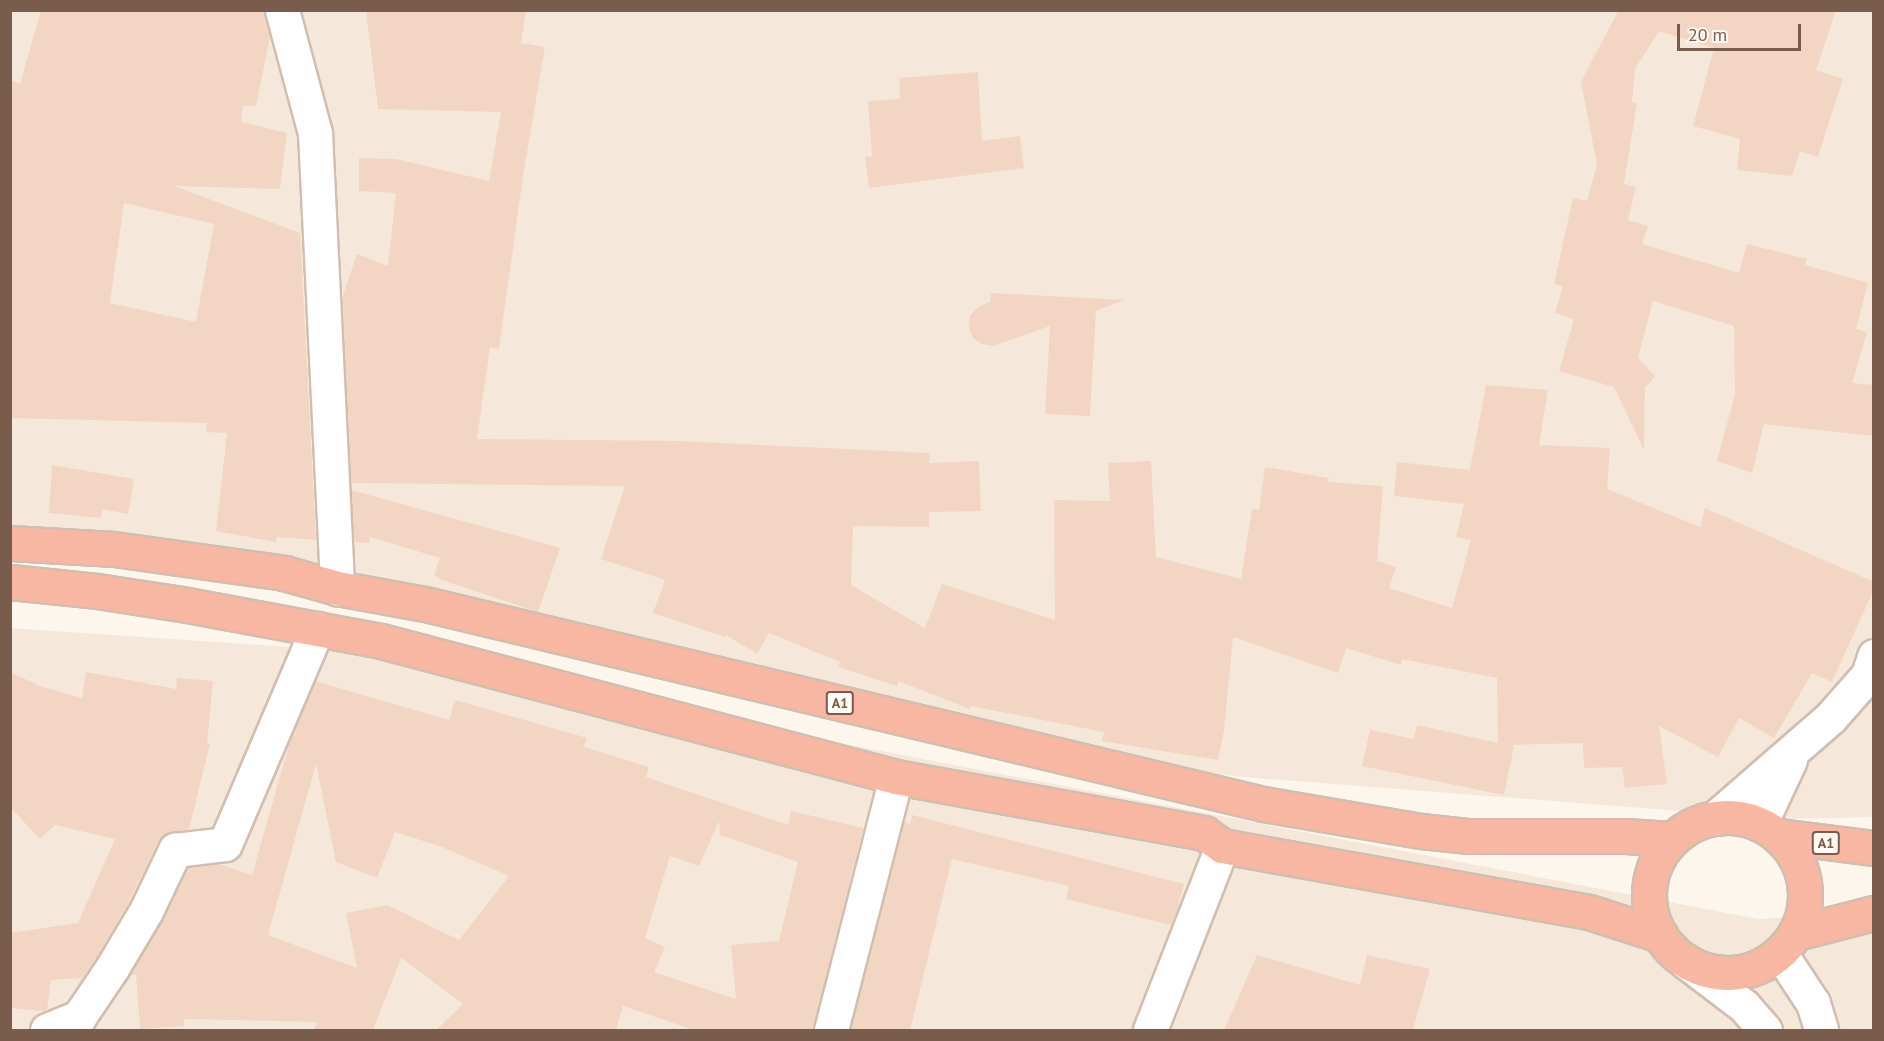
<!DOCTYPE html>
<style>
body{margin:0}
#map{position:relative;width:1884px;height:1041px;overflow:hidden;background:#fdf6ec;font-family:"PT Sans",sans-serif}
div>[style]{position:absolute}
.residential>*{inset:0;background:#f5e8da}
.building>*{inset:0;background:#f3d5c3}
.roads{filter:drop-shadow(2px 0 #d1beb0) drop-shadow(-2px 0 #d1beb0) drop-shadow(0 2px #d1beb0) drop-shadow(0 -2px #d1beb0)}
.street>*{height:33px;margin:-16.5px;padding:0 16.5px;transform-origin:16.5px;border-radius:16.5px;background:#fff}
.secondary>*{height:33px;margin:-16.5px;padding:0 16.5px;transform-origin:16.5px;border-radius:16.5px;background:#fff}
.highway>*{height:33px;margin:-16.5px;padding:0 16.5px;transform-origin:16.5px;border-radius:16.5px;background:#f7b7a3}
.highway>.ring{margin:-16.5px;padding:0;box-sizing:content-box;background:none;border:33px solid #f7b7a3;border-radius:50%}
span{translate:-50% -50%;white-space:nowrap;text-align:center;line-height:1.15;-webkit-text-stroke:5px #fffaf3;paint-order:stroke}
.shield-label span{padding:2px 4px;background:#fffaf3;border:2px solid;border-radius:4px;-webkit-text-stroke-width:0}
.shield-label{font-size:14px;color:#7a5c4d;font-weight:700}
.frame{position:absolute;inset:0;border:12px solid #7a5c4d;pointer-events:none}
.scale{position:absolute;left:1677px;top:24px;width:124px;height:27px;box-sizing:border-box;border:3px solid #7a5c4d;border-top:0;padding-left:8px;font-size:18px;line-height:21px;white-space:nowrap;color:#7a5c4d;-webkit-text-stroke:4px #fffaf3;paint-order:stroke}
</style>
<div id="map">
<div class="residential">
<div style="clip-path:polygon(10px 11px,1873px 11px,1873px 817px,1782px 819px,1232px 776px,1081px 754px,394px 583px,11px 553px)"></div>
<div style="clip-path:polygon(10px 628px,365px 652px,1758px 919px,1873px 912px,1873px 1030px,11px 1030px)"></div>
</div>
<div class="building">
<div style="clip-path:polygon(evenodd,41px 10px,264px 10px,270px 37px,256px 106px,243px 106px,241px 122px,287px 133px,280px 189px,174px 186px,300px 233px,316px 540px,277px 537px,276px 542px,216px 531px,227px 433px,206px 432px,207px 423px,10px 418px,10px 80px,20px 84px,41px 10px,124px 203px,214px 224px,196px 322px,110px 303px,124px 203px)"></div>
<div style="clip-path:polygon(366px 10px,526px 10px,521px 43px,545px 47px,523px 176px,499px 349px,490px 347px,477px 439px,680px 441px,930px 453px,929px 463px,979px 461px,981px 511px,929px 512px,929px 527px,853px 526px,851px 585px,925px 628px,942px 584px,1055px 620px,1054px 500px,1110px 501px,1108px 463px,1151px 461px,1156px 557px,1241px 579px,1252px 509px,1259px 510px,1265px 467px,1329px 478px,1328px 482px,1383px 486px,1377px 561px,1396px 567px,1389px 588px,1452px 608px,1471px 540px,1456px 537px,1464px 504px,1394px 496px,1397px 462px,1470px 470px,1486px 385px,1548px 390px,1539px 445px,1610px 448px,1607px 489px,1700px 527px,1705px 508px,1874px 582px,1874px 589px,1832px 682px,1812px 673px,1774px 738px,1739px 718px,1718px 757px,1659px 726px,1667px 784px,1625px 788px,1622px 767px,1584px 768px,1583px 743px,1508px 745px,1514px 746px,1504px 795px,1362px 766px,1370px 730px,1414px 739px,1417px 725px,1498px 743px,1497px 678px,1402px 659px,1401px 665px,1346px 648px,1338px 673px,1233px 637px,1224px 731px,1218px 760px,1102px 741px,1104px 732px,971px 706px,970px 709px,898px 681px,897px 686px,838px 667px,840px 662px,769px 633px,757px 654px,726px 635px,725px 637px,653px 613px,665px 580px,601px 559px,625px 486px,351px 483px,342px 298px,357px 254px,388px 266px,396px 193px,359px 191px,359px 158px,396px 159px,489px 181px,501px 112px,378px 109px)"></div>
<div style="clip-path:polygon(1619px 10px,1836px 10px,1816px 70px,1843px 79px,1818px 157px,1800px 151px,1792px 176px,1737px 170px,1740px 139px,1693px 126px,1714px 48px,1659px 31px,1635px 69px,1632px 102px,1637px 103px,1624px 184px,1636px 187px,1628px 220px,1648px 226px,1642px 244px,1739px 273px,1747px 244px,1807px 259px,1805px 265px,1868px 283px,1856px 329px,1867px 332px,1852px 383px,1874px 385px,1874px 436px,1764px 424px,1752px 473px,1717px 461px,1735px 394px,1734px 326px,1653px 301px,1638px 358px,1655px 376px,1645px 388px,1644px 450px,1614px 387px,1559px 371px,1574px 319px,1555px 313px,1563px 286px,1554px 284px,1573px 198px,1587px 201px,1597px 165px,1581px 81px)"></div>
<div style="clip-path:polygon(978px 72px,982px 141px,1020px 136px,1024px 168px,869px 188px,865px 157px,872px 156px,868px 101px,900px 99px,899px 78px)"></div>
<div style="clip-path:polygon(991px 293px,1124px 300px,1096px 311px,1090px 416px,1045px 414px,1050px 326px,993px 346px,982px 344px,973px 338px,969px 327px,970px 316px,978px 307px,990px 302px)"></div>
<div style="clip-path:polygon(52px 465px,134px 479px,128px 514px,102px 509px,101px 518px,49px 513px)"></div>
<div style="clip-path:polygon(351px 490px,560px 548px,538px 612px,442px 580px,434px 575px,440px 558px,370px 537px,369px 543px,354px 542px)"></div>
<div style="clip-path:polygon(10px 672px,40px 686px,82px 698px,86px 672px,176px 689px,177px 678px,213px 681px,207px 744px,210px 744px,189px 829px,165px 835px,158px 841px,129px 902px,96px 958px,82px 978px,51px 980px,47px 1010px,45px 1011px,10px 1008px,10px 933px,78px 923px,115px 839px,55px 825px,40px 839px,10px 807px)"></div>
<div style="clip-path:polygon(evenodd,315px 681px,449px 720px,455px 700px,587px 738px,584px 747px,649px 767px,646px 777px,788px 825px,791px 811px,863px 828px,813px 1030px,694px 1030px,623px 1006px,616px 1030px,436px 1030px,463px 1004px,401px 958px,373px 1030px,314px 1030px,317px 1022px,184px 1019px,184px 1026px,140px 1029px,136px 975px,130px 975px,162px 921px,188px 867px,219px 864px,252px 875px,291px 738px,315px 681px,316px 764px,336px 862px,377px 878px,395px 832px,442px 847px,509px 876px,459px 940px,387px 905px,346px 913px,357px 968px,268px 935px,316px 764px,315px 681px,719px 821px,720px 835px,798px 862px,779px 941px,731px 945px,736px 999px,654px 972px,665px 947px,645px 938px,670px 856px,699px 866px,719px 821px)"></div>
<div style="clip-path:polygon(912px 815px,1184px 884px,1177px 910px,1171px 925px,1066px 899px,1069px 886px,952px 859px,910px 1030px,850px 1030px,904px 822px,910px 824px)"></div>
<div style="clip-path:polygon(1257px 955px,1360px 985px,1367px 955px,1430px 969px,1413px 1030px,1224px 1030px)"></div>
</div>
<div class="roads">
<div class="street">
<div style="left:282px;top:10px;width:127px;rotate:75deg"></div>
<div style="left:315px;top:133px;width:456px;rotate:87.2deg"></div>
<div style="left:1715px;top:818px;width:154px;rotate:-41deg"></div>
<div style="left:1831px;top:717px;width:56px;rotate:-48.6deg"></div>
<div style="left:1868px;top:675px;width:20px;rotate:-72deg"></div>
<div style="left:1760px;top:824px;width:71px;rotate:-64.9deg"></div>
<div style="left:47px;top:1030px;width:35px;rotate:-22deg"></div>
<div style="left:79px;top:1017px;width:59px;rotate:-56deg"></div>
<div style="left:112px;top:968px;width:66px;rotate:-59.2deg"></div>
<div style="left:146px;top:911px;width:68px;rotate:-64.6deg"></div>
<div style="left:175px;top:850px;width:50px;rotate:-6.8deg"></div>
<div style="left:225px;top:844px;width:234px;rotate:-66.8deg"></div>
<div style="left:831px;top:1030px;width:261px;rotate:-75.6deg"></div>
<div style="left:1150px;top:1030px;width:198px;rotate:-68.6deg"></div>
</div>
<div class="secondary">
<div style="left:1780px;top:953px;width:60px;rotate:56.6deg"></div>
<div style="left:1813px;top:1003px;width:28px;rotate:73deg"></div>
<div style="left:1685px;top:961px;width:74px;rotate:37.3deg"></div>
<div style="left:1744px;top:1006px;width:32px;rotate:49deg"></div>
</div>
<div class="highway">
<div style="left:10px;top:543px;width:104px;rotate:3.3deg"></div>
<div style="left:114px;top:549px;width:172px;rotate:8deg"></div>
<div style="left:284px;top:573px;width:55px;rotate:15.8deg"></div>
<div style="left:337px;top:588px;width:89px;rotate:10.3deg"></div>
<div style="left:425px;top:604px;width:862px;rotate:13.42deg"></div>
<div style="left:1263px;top:804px;width:160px;rotate:9.7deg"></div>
<div style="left:1421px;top:831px;width:46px;rotate:6.2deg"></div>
<div style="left:1467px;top:836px;width:158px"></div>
<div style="left:1625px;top:836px;width:47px;rotate:3.7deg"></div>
<div style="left:10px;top:582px;width:87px;rotate:5.9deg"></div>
<div style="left:97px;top:591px;width:91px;rotate:8.8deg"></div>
<div style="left:187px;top:605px;width:197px;rotate:10.5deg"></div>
<div style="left:381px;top:641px;width:533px;rotate:14.79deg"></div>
<div style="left:896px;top:777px;width:313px;rotate:10.3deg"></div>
<div style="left:1204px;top:833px;width:22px;rotate:36deg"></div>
<div style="left:1222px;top:846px;width:373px;rotate:10.2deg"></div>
<div style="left:1589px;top:912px;width:75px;rotate:17.9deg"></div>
<div class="ring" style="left:1649px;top:817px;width:123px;height:123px"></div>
<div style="left:1779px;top:836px;width:96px;rotate:7.2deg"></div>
<div style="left:1796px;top:933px;width:81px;rotate:-14.4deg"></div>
</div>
</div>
<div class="shield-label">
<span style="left:840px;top:703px">A1</span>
<span style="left:1826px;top:843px">A1</span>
</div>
<div class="frame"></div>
<div class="scale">20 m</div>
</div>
